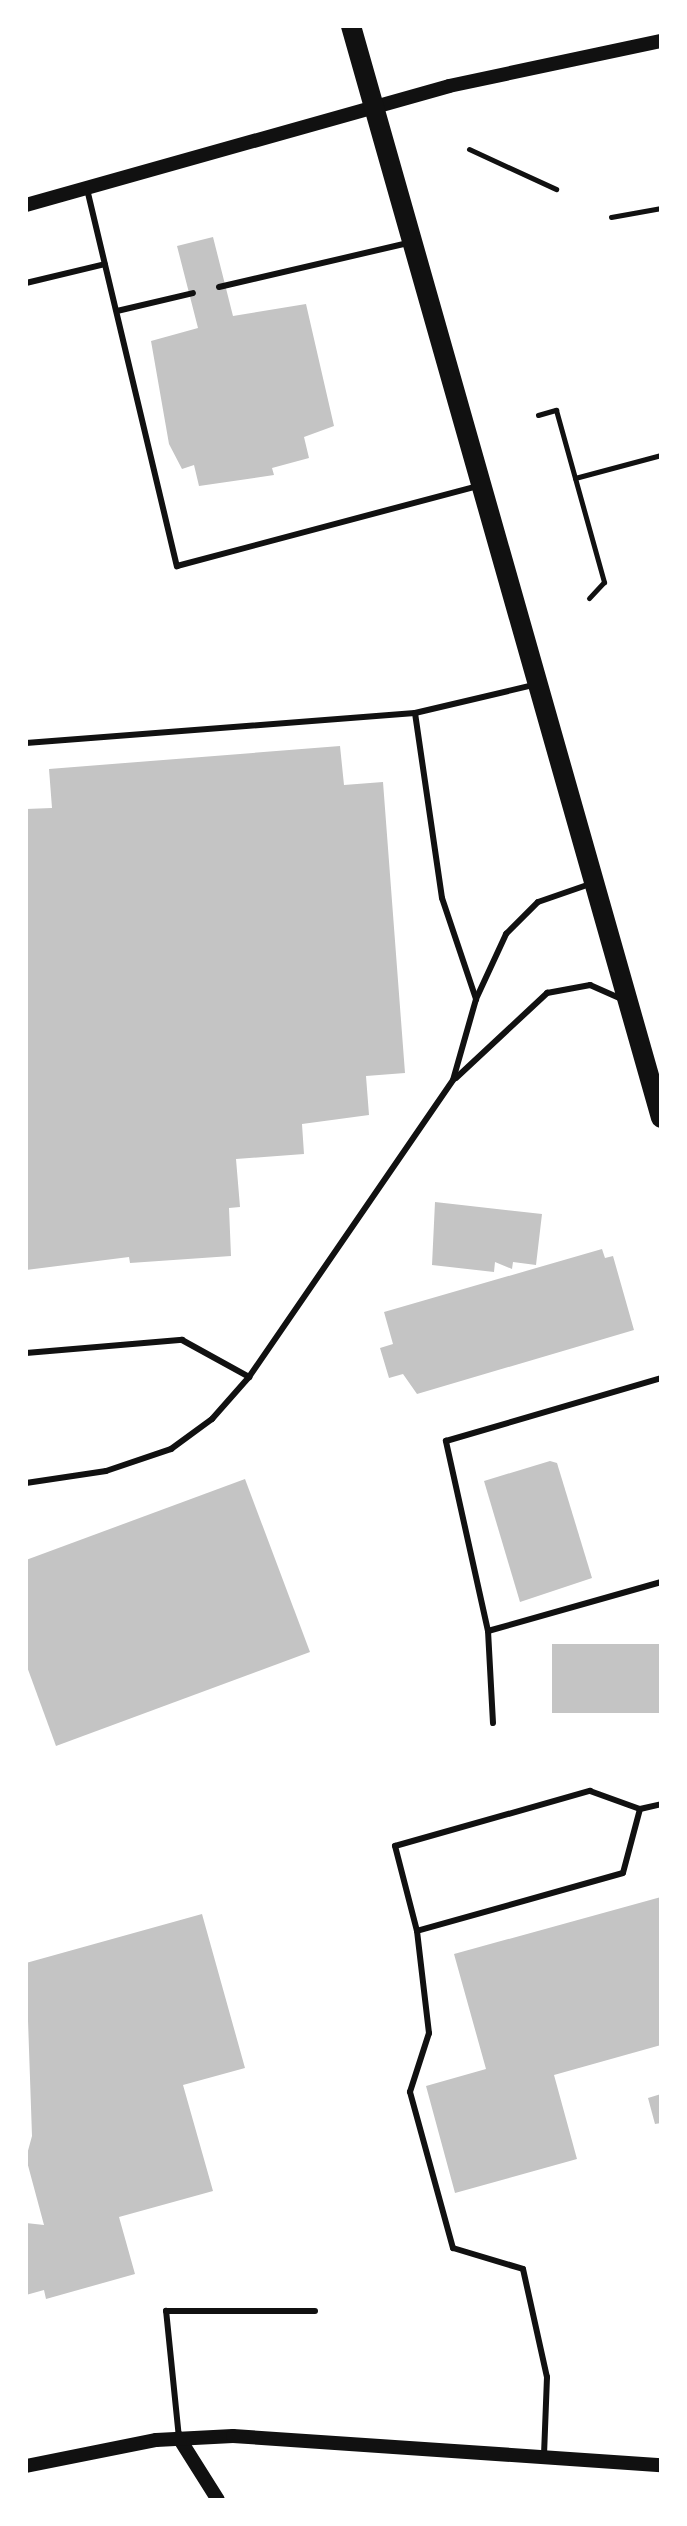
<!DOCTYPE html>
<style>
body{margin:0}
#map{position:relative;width:687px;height:2526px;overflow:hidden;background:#fff;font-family:Bitter,serif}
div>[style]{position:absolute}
.building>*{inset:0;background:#c4c4c4;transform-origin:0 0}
.path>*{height:5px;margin:-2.5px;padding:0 2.5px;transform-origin:2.5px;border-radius:2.5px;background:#111}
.service>*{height:6px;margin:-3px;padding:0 3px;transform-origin:3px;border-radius:3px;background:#111}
.tertiary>*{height:14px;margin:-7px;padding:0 7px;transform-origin:7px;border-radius:7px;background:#111}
.primary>*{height:20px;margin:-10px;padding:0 10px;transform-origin:10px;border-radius:10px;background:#111}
span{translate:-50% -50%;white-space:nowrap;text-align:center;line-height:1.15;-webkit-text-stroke:7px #fff;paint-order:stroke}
.frame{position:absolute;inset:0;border:28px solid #fff;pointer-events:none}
</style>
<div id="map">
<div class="building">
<div style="clip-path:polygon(213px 237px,233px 316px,306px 304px,334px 426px,304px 437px,309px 458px,272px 468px,274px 475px,199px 486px,194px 465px,182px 469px,169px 444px,151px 341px,198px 328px,177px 246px)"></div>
<div style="clip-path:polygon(340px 746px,344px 785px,383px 782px,405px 1073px,366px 1076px,369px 1115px,302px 1124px,304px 1154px,236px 1159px,240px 1207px,229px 1208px,231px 1256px,130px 1263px,129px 1257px,26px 1270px,26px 809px,52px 808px,49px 769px)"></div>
<div style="clip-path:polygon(435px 1202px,542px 1214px,536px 1265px,513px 1262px,512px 1269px,495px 1262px,494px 1272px,432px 1265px)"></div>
<div style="clip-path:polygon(602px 1249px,605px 1258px,613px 1256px,634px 1330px,417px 1394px,403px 1374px,389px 1378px,380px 1348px,393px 1344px,384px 1312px)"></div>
<div style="clip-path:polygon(550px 1461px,557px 1463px,592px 1578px,520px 1602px,484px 1481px)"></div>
<div style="clip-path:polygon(245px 1479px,310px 1652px,56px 1746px,26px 1664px,26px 1560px)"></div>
<div style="left:661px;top:1644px;width:69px;height:109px;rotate:90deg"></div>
<div style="clip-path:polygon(661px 1897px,661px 2045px,554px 2075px,577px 2159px,455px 2193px,426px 2086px,486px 2069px,454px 1954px)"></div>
<div style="clip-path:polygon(202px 1914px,245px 2068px,183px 2085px,213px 2191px,119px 2217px,135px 2274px,46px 2299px,44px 2290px,26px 2295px,26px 2223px,44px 2225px,26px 2158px,32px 2136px,26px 1963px)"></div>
<div style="clip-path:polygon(661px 2094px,661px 2123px,655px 2124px,648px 2098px)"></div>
</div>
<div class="path">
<div style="left:469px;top:149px;width:96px;rotate:24.7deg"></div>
<div style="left:611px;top:217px;width:51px;rotate:-10.2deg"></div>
<div style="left:538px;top:415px;width:19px;rotate:-16deg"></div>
<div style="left:556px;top:410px;width:179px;rotate:74.4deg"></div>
<div style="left:604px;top:582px;width:22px;rotate:133deg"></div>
<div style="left:575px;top:478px;width:89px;rotate:-15deg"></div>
</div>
<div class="service">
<div style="left:87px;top:189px;width:388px;rotate:76.6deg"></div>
<div style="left:177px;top:566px;width:310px;rotate:-14.9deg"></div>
<div style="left:26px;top:283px;width:81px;rotate:-13.5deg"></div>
<div style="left:219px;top:287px;width:194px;rotate:-13.1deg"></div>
<div style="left:117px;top:311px;width:78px;rotate:-13.3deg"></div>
<div style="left:415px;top:713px;width:187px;rotate:81.7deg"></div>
<div style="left:442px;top:898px;width:107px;rotate:71.4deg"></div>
<div style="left:26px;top:743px;width:390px;rotate:-4.4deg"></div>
<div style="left:415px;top:713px;width:121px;rotate:-13.3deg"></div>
<div style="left:456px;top:1078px;width:125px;rotate:-43deg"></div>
<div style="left:547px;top:993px;width:44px;rotate:-10.5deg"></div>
<div style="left:590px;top:985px;width:34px;rotate:24deg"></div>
<div style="left:26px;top:1353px;width:157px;rotate:-4.8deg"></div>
<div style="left:182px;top:1340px;width:77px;rotate:28.9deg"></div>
<div style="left:26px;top:1483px;width:81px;rotate:-8.5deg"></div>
<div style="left:106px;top:1471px;width:69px;rotate:-18.7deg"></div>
<div style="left:171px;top:1449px;width:51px;rotate:-36.2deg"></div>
<div style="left:212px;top:1419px;width:56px;rotate:-48.6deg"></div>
<div style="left:249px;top:1377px;width:360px;rotate:-55.5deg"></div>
<div style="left:453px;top:1080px;width:84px;rotate:-74.1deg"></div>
<div style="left:476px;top:999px;width:72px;rotate:-65.2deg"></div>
<div style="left:506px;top:934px;width:45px;rotate:-45deg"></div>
<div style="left:538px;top:902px;width:55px;rotate:-19.1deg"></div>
<div style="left:488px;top:1631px;width:180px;rotate:-15.8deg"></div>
<div style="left:493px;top:1723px;width:92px;rotate:-93.1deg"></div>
<div style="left:488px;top:1631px;width:195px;rotate:-102.5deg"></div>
<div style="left:446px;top:1441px;width:224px;rotate:-16.3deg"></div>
<div style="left:640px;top:1809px;width:66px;rotate:104.9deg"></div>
<div style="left:623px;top:1873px;width:214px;rotate:164.3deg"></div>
<div style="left:417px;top:1931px;width:88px;rotate:-104.5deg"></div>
<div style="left:395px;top:1846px;width:203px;rotate:-15.8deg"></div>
<div style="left:590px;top:1791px;width:53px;rotate:19.8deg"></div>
<div style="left:640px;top:1809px;width:22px;rotate:-13deg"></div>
<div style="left:417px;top:1931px;width:103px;rotate:83.3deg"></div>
<div style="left:429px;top:2033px;width:62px;rotate:107.9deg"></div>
<div style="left:410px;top:2092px;width:162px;rotate:74.6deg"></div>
<div style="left:453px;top:2248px;width:73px;rotate:16.7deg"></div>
<div style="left:523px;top:2269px;width:111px;rotate:77.5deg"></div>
<div style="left:547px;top:2377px;width:78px;rotate:92.2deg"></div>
<div style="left:179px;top:2438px;width:128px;rotate:-95.8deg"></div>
<div style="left:166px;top:2311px;width:149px"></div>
</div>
<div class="tertiary">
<div style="left:26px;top:205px;width:439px;rotate:-15.7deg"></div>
<div style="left:449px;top:86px;width:217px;rotate:-12deg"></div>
<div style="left:179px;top:2438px;width:73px;rotate:57.8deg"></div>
<div style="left:26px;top:2466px;width:133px;rotate:-11.3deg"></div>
<div style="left:156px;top:2440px;width:77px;rotate:-3deg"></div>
<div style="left:233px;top:2436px;width:429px;rotate:3.9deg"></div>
</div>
<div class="primary">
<div style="left:351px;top:26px;width:1135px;rotate:74.15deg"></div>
</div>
<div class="frame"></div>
</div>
